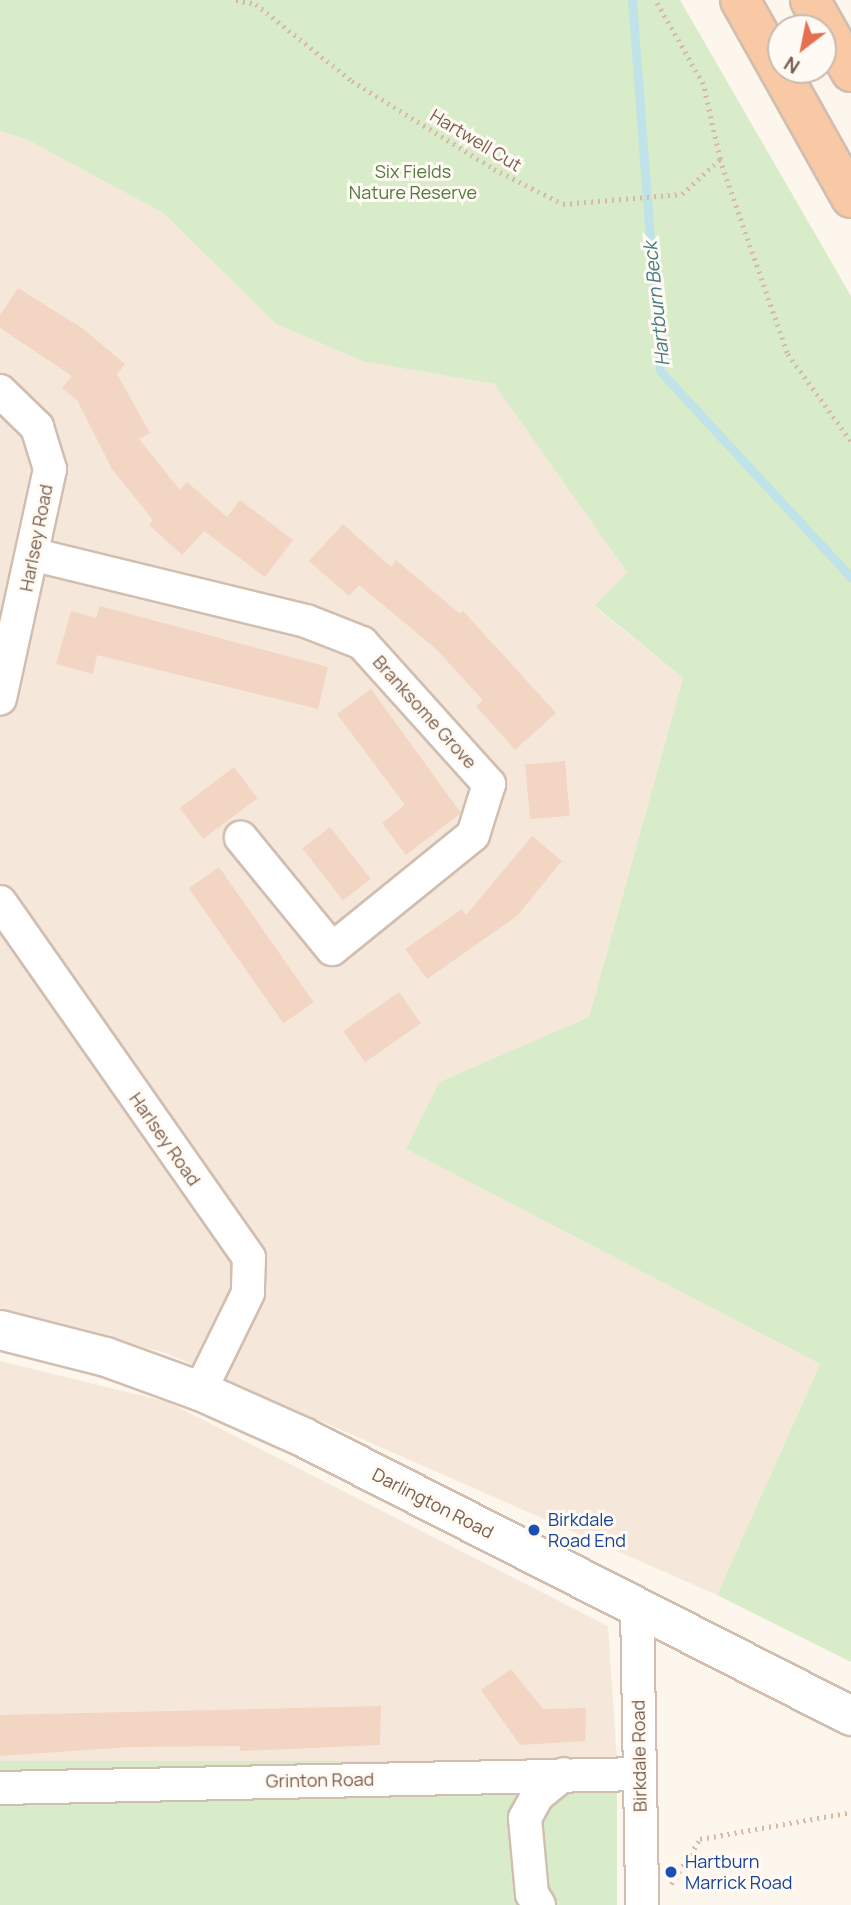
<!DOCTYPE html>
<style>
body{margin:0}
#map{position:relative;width:851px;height:1905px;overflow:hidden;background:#fdf6ec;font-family:Manrope,sans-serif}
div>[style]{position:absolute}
.residential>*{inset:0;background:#f5e8da}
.green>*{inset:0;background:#d8ecc9;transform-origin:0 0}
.stream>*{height:9px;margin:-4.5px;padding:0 4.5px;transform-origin:4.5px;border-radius:4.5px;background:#bfe3e8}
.building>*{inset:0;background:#f3d5c3;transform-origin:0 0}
.path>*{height:4.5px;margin-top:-2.25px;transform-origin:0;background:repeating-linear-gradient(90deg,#d9b8a5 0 2px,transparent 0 7px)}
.roads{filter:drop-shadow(2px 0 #d1beb0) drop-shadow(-2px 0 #d1beb0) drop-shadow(0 2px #d1beb0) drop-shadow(0 -2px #d1beb0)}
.minor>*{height:32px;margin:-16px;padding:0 16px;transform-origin:16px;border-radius:16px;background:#fff}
.tertiary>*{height:38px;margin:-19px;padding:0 19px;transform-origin:19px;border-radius:19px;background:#fff}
.trunk>*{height:38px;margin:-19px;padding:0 19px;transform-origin:19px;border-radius:19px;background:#f9c8a4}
.dots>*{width:19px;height:19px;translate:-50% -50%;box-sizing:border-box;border:4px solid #fffaf3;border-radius:50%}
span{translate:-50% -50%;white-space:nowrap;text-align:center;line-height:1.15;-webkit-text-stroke:6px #fffaf3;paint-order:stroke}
.street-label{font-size:18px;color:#7a5c4d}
.park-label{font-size:18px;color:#537a41}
.transit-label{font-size:18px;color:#164399}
.left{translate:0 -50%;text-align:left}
.water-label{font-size:19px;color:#437c86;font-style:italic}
.north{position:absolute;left:767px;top:14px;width:70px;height:70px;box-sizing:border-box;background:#fffaf3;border:2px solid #cabbb1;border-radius:50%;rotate:212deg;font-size:19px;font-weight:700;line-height:28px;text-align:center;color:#7a5c4d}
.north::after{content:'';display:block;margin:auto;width:24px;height:32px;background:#e76f51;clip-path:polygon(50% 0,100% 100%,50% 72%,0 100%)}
</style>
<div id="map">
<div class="residential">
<div style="clip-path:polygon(0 131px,26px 139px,163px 213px,276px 324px,365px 362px,494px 384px,628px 573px,595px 607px,683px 678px,589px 1017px,439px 1082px,406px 1149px,820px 1364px,717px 1595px,166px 1353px,0 1312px)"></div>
<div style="clip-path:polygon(0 1361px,168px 1402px,608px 1626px,617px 1761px,0 1780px)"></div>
</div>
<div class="green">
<div style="clip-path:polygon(0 0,680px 0,851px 296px,851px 1662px,717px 1595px,820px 1364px,406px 1149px,439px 1082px,589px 1017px,683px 678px,595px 606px,627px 572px,494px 384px,365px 362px,276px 324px,163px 213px,26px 139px,0 131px)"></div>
<div style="left:617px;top:1761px;width:144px;height:617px;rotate:90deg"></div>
</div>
<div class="stream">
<div style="left:632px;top:0;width:372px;rotate:85.7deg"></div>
<div style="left:660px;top:371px;width:281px;rotate:47.2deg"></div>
</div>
<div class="building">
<div style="clip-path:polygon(18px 288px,82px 328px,125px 364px,117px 374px,150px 433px,139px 439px,180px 490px,187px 482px,227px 517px,240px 500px,293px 540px,265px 577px,204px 531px,182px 555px,149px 525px,153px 520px,112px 469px,77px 400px,62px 388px,72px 376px,0 328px,0 315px)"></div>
<div style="clip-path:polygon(343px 524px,391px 567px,396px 560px,460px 614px,463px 611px,556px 713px,515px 750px,476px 706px,483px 700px,435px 648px,359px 585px,349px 596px,309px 561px)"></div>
<div style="clip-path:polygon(100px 606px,328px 667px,318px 709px,97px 655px,93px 674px,56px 664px,71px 611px,96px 618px)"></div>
<div style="clip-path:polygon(371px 689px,461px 813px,406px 855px,382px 823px,405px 805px,337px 714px)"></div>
<div style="left:565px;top:761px;width:55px;height:40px;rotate:85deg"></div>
<div style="left:234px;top:767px;width:39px;height:68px;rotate:53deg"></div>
<div style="left:330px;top:827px;width:66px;height:35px;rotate:52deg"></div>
<div style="clip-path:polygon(532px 836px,562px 861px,517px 916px,427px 979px,405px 949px,462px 909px,466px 915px)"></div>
<div style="left:219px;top:867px;width:165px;height:37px;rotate:55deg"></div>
<div style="left:399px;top:992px;width:38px;height:68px;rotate:55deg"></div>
<div style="clip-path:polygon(511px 1669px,543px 1709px,586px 1708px,585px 1741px,520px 1745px,481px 1690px)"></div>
<div style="clip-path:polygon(381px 1706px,380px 1745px,240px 1751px,240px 1746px,129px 1747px,0 1756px,0 1715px)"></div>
</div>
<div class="path">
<div style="left:236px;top:0;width:20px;rotate:11deg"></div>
<div style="left:256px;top:4px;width:123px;rotate:38.7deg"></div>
<div style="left:352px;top:81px;width:167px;rotate:31.8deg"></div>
<div style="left:494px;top:169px;width:77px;rotate:26.9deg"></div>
<div style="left:563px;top:204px;width:119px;rotate:-4.8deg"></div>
<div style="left:682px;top:194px;width:52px;rotate:-42.6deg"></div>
<div style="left:720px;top:159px;width:77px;rotate:-102.8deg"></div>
<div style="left:703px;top:84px;width:97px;rotate:-119.7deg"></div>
<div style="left:720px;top:159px;width:207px;rotate:70.8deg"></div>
<div style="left:788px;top:354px;width:107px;rotate:54.1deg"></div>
<div style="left:671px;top:1884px;width:54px;rotate:-57.2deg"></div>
<div style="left:700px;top:1839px;width:153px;rotate:-10.1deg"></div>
</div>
<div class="roads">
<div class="minor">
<div style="left:0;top:391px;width:52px;rotate:44.2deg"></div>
<div style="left:37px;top:427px;width:44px;rotate:72.8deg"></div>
<div style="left:50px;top:469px;width:235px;rotate:102.3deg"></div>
<div style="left:35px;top:555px;width:279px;rotate:13.7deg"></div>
<div style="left:306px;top:621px;width:60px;rotate:21.4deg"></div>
<div style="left:362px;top:643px;width:190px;rotate:48deg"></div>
<div style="left:489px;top:784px;width:53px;rotate:107.4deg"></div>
<div style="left:473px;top:835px;width:181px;rotate:141deg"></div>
<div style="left:332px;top:949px;width:144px;rotate:-129.3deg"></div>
<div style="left:0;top:902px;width:434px;rotate:55deg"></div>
<div style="left:249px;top:1258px;width:35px;rotate:92deg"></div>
<div style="left:248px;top:1293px;width:109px;rotate:116.1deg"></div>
<div style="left:637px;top:1606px;width:299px;rotate:89deg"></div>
<div style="left:0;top:1788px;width:640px;rotate:-1.25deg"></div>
<div style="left:539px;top:1905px;width:13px;rotate:-122deg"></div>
<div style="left:532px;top:1894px;width:76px;rotate:-95.3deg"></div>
<div style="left:525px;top:1818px;width:26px;rotate:-61deg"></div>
<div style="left:538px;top:1795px;width:33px;rotate:-39deg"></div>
</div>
<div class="tertiary">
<div style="left:0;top:1330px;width:109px;rotate:14.3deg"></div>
<div style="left:106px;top:1357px;width:100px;rotate:19.9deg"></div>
<div style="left:200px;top:1391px;width:115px;rotate:24.1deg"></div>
<div style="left:305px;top:1438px;width:613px;rotate:26.98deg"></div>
</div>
<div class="trunk">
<div style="left:740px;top:0;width:227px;rotate:60.7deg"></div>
<div style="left:810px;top:0;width:83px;rotate:60.3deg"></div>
</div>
</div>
<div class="dots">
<div style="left:534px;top:1530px;background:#1a4fb4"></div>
<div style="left:671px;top:1872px;background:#1a4fb4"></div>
</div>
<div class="street-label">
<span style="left:476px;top:140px;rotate:31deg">Hartwell Cut</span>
<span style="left:36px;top:538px;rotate:-79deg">Harlsey Road</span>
<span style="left:425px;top:712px;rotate:48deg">Branksome Grove</span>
<span style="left:165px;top:1139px;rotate:55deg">Harlsey Road</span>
<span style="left:433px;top:1503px;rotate:27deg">Darlington Road</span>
<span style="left:639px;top:1756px;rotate:-91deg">Birkdale Road</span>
<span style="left:320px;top:1780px;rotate:-1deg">Grinton Road</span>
</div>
<div class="park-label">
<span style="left:413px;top:182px">Six Fields<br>Nature Reserve</span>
</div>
<div class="transit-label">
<span class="left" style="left:548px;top:1530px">Birkdale<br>Road End</span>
<span class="left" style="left:685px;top:1872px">Hartburn<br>Marrick Road</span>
</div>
<div class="water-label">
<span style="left:657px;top:304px;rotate:-96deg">Hartburn Beck</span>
</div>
<div class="north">N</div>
</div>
